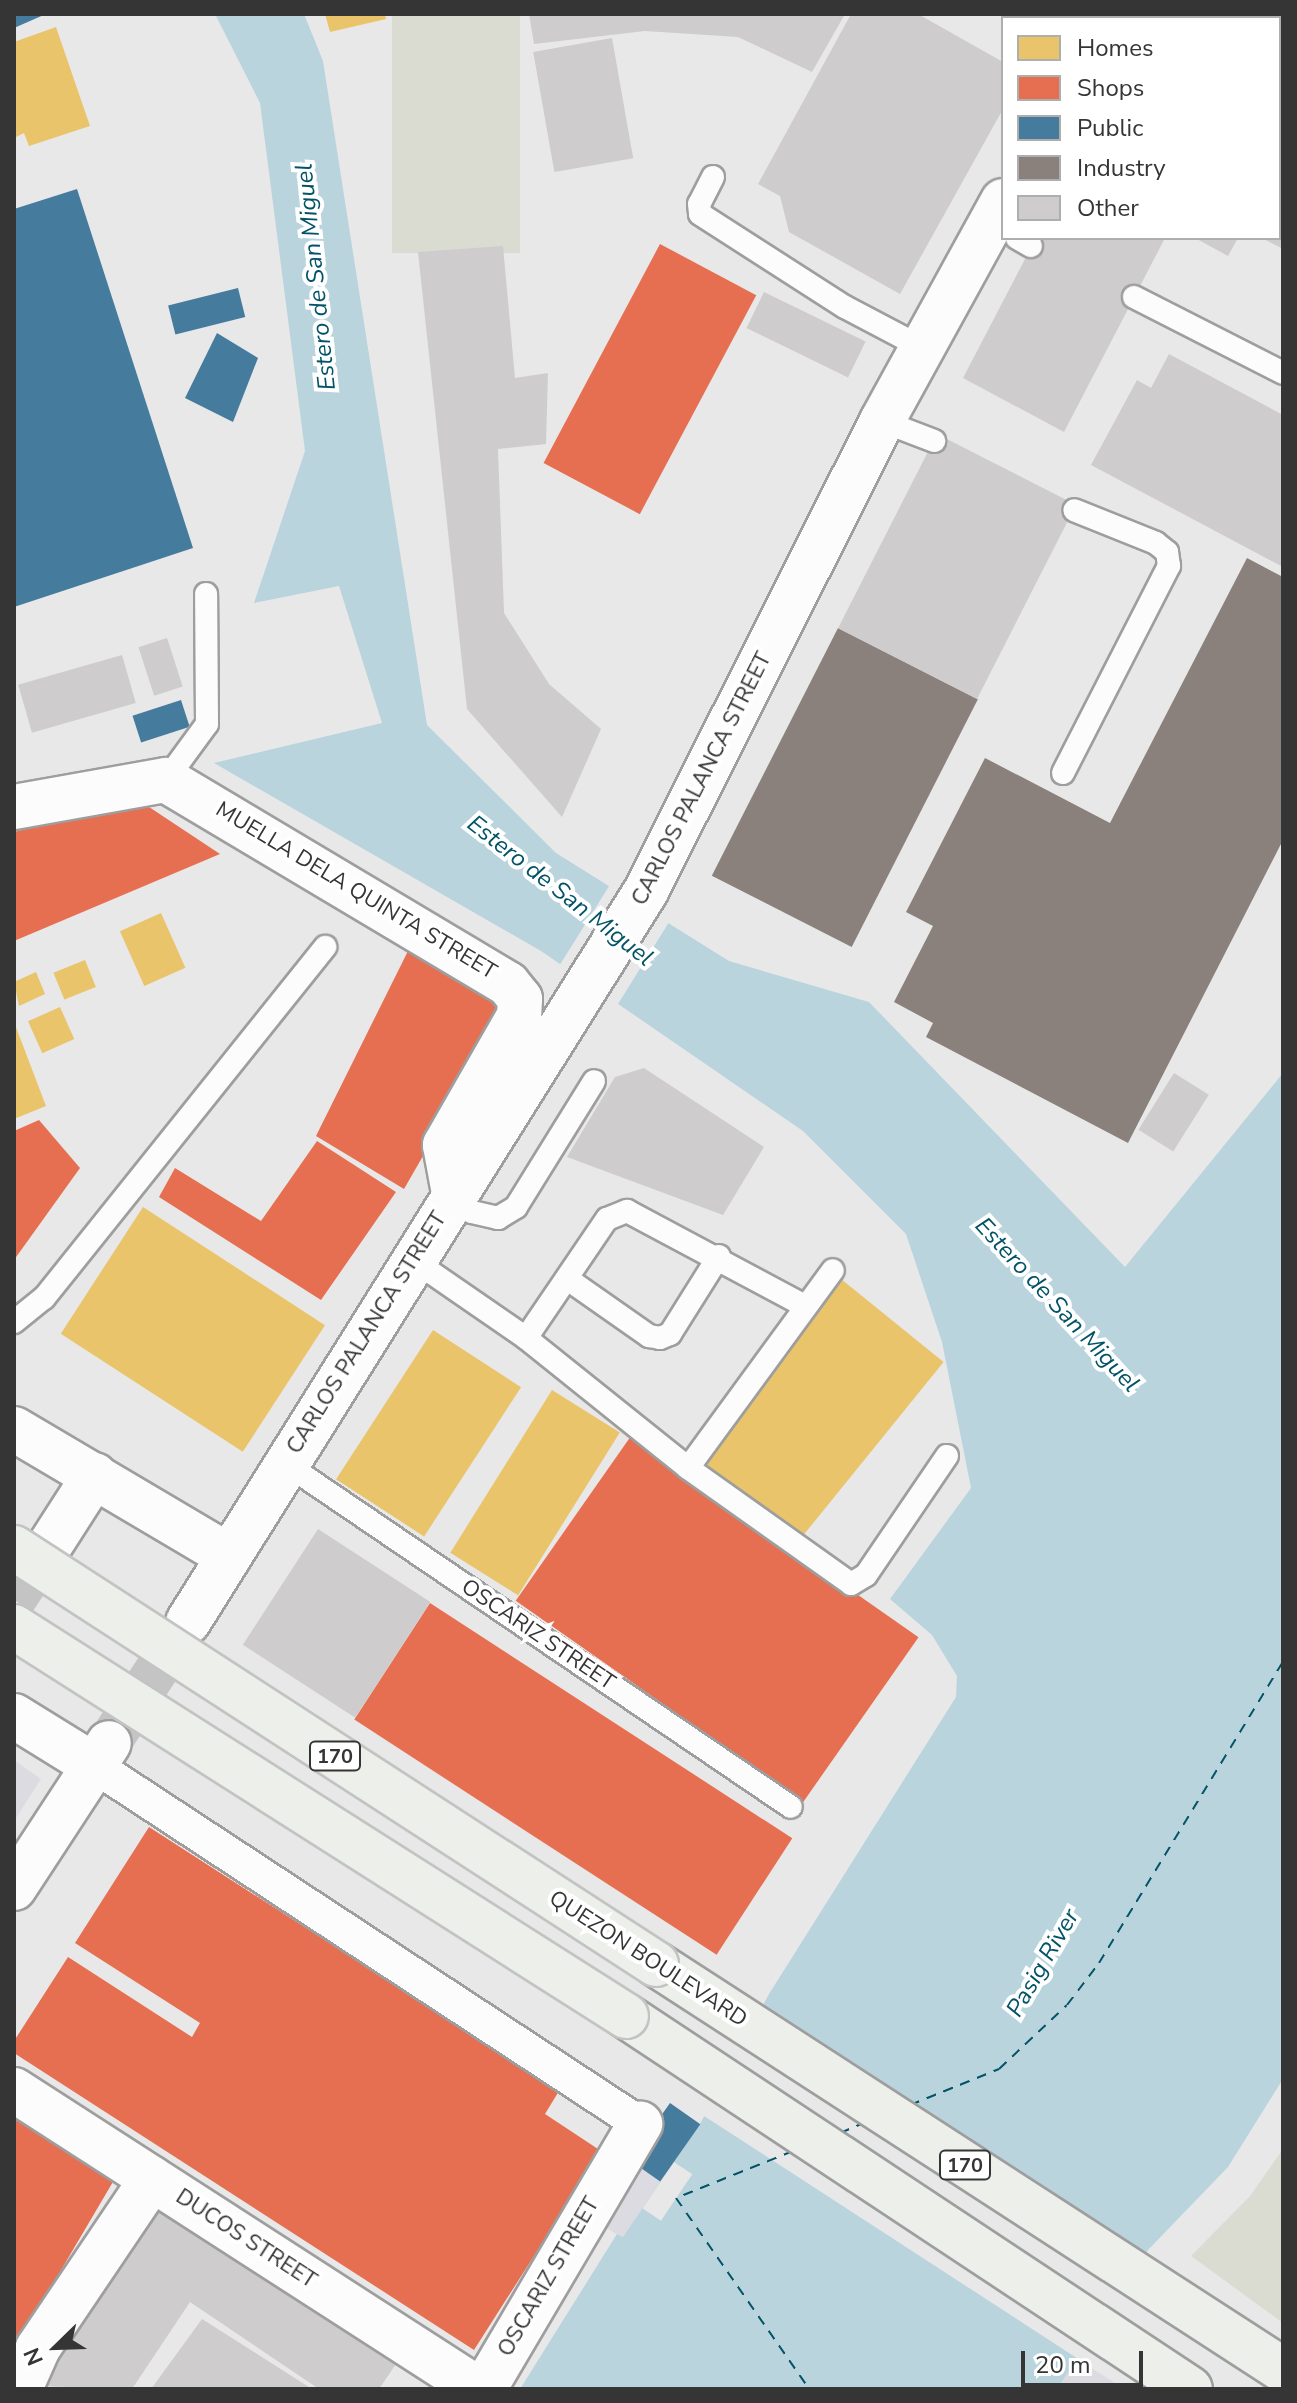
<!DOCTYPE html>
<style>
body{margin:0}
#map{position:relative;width:1297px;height:2403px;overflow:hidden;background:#e8e8e9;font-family:"Nunito Sans",sans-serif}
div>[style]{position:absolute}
.built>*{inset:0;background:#dbdbe1}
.green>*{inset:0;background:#dadcd1;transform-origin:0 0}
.water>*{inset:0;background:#b9d4dd}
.pier>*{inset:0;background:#e8e8e9;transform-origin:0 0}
.homes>*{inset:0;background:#e9c46a;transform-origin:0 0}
.shops>*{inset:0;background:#e76f51;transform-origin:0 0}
.public>*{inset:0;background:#457b9d;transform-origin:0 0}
.industry>*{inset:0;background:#8a817c;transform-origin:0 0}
.ferry>*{height:2px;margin-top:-1px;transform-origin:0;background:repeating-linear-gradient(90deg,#035367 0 10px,transparent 0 18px)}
.building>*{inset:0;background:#cecccd;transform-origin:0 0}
.tertiary-tunnel>*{height:44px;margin-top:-22px;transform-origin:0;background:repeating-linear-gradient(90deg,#c4c4c5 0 44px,transparent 0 66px)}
.roads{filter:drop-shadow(2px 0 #9e9e9f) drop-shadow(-2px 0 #9e9e9f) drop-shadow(0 2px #9e9e9f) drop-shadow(0 -2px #9e9e9f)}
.service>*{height:22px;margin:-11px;padding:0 11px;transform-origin:11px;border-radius:11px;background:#fcfcfc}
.pedestrian>*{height:34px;margin:-17px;padding:0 17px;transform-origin:17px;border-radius:17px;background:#fcfcfc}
.minor>*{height:44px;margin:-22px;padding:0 22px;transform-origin:22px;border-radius:22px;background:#fcfcfc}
.tertiary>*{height:44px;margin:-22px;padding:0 22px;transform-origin:22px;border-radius:22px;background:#fcfcfc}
.primary>*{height:44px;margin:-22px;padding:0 22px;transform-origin:22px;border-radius:22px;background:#ecefea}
.bridges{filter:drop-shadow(2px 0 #c3c3c3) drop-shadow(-2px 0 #c3c3c3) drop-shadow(0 2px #c3c3c3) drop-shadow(0 -2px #c3c3c3)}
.primary-bridge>*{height:44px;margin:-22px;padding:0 22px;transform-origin:22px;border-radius:22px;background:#ecefea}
span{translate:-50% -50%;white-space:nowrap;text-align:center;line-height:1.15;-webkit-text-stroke:8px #fff;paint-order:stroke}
.shield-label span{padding:2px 6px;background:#fff;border:2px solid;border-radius:6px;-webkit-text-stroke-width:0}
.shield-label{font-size:20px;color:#353536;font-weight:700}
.street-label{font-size:22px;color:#353536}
.water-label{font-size:24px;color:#035367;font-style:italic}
.frame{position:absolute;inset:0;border:16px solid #353536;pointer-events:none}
.legend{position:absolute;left:1001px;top:16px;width:280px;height:224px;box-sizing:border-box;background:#fff;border:2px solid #aeaeaf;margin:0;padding:10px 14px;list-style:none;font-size:24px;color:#353536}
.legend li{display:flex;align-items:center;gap:16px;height:40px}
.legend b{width:40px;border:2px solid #aeaeaf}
.north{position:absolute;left:16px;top:2307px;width:80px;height:80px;-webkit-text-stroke:6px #fff;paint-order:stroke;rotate:247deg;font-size:22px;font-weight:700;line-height:32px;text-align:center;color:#353536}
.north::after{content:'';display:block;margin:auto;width:28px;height:36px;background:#353536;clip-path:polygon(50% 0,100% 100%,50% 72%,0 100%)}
.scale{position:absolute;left:1021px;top:2351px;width:122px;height:36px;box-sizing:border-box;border:4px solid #353536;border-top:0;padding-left:10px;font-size:24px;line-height:28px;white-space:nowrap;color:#353536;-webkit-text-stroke:6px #fff;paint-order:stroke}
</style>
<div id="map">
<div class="built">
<div style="clip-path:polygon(14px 1760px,41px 1779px,14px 1821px)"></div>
<div style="clip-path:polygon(670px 2103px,700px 2124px,692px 2174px,622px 2238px,591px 2217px)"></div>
<div style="clip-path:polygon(1076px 2358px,1124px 2389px,1057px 2389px)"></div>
</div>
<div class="green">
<div style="left:392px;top:14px;width:128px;height:239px"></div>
<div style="clip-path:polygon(1283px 2149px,1283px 2323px,1191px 2256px,1250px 2196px)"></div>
</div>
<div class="water">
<div style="clip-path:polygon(215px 14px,304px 14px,323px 61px,427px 725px,556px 853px,729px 961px,869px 1002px,1125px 1267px,1283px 1073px,1283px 2079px,1228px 2167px,1148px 2250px,1057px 2389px,520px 2389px,617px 2234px,623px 2237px,700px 2124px,769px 1994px,956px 1697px,957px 1676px,932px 1635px,890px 1599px,971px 1488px,942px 1342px,906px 1234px,803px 1131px,541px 951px,214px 763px,382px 723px,339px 586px,254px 603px,305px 451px,260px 103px)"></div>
</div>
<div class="pier">
<div style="left:611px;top:883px;width:70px;height:100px;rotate:32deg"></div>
<div style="left:760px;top:2002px;width:464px;height:126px;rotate:33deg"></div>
<div style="left:674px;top:2162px;width:22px;height:56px;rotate:34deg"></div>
</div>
<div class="homes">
<div style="clip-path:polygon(325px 14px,385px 14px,386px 19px,330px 32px)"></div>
<div style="clip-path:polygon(56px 27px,90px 126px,29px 146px,24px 133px,14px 138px,14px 42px)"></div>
<div style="left:161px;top:913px;width:60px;height:45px;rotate:66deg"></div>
<div style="left:85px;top:960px;width:29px;height:34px;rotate:68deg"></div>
<div style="clip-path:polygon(36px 972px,45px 994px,19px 1006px,14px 982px)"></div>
<div style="left:60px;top:1007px;width:35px;height:35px;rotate:66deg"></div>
<div style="clip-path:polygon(14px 1022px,46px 1106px,14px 1119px)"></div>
<div style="left:143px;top:1207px;width:217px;height:151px;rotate:33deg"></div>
<div style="left:841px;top:1279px;width:132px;height:240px;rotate:39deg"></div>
<div style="left:433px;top:1330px;width:105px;height:178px;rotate:33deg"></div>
<div style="left:552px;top:1390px;width:80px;height:192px;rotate:32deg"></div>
</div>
<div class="shops">
<div style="left:660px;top:244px;width:109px;height:248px;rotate:28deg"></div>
<div style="clip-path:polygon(140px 801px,220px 854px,14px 941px,14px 832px)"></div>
<div style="clip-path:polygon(409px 949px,493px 992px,500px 1022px,404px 1189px,316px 1136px)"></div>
<div style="clip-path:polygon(39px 1120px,80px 1168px,14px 1260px,14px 1131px)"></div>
<div style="clip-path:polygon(317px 1141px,396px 1192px,321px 1300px,159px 1197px,175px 1168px,261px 1221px)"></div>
<div style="left:631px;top:1436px;width:351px;height:201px;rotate:35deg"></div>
<div style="left:430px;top:1603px;width:432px;height:139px;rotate:33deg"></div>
<div style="clip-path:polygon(149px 1827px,559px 2091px,545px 2114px,601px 2151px,474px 2350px,14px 2053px,14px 2041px,68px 1957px,192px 2037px,200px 2023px,75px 1943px)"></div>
<div style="clip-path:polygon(14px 2103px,117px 2175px,14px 2350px,16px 2212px)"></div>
</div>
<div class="public">
<div style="clip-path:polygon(14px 14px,46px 14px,14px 28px)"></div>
<div style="clip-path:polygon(77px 189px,193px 548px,14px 607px,14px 209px)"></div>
<div style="left:238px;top:288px;width:30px;height:72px;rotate:76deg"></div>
<div style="clip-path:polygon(217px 333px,258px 358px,233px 422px,185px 398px)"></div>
<div style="left:181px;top:700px;width:28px;height:51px;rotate:72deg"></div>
<div style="left:670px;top:2103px;width:37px;height:70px;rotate:35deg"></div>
</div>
<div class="industry">
<div style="clip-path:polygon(1247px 558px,1283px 577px,1283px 840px,1128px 1143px,926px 1037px,933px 1023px,894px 1002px,933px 926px,906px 912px,985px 758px,1110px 823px)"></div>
<div style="left:838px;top:628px;width:157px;height:278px;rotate:27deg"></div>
</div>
<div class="ferry">
<div style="left:910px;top:2105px;width:96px;rotate:-22deg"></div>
<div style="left:999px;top:2069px;width:93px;rotate:-43.3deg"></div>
<div style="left:1067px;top:2005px;width:53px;rotate:-52.7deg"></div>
<div style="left:1099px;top:1963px;width:353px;rotate:-58.6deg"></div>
<div style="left:840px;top:2133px;width:25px;rotate:-23deg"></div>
<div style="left:793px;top:2151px;width:126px;rotate:158.1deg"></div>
<div style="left:676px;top:2198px;width:233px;rotate:55.1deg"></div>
</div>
<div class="building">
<div style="clip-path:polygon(529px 14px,845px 14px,812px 72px,738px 37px,645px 31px,534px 44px)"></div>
<div style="clip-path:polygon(851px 14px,918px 14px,1003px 62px,1003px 109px,900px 294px,789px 232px,780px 196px,758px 184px)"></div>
<div style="clip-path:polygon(1182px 14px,1283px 14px,1283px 172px,1279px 18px,1180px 18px)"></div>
<div style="left:612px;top:38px;width:122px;height:80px;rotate:80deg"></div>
<div style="clip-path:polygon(1279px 184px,1283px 186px,1283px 249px,1262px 238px,1279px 238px)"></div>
<div style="clip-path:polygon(1036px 238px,1165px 238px,1064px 432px,963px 378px)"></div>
<div style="clip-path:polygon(1195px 238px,1238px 238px,1228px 256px)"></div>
<div style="clip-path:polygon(503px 246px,515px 378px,548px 373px,546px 444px,498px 449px,504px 613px,549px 684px,601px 729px,562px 817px,467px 709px,418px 252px)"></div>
<div style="left:764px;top:292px;width:113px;height:40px;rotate:26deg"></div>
<div style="clip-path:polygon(1169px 354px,1283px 415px,1283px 567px,1091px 465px,1137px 380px,1151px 388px)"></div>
<div style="left:937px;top:434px;width:156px;height:218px;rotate:27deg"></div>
<div style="left:167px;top:638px;width:51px;height:30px;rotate:72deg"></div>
<div style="left:122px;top:655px;width:50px;height:108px;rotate:74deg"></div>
<div style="clip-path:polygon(644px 1068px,764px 1147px,723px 1215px,567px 1157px,615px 1077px)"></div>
<div style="left:1174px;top:1073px;width:41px;height:67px;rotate:32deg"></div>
<div style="left:318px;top:1529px;width:134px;height:138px;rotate:33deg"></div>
<div style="clip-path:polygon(157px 2207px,398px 2361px,379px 2389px,319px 2389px,190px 2302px,132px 2389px,36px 2386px)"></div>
<div style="clip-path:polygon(202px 2319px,312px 2389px,151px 2389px)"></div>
</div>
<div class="tertiary-tunnel">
<div style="left:14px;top:1600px;width:66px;rotate:-56.8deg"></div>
<div style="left:109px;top:1743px;width:145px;rotate:-56.9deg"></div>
</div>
<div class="roads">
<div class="service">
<div style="left:713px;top:177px;width:30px;rotate:117deg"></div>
<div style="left:699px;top:204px;width:10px;rotate:84deg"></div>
<div style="left:700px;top:214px;width:172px;rotate:32.7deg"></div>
<div style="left:845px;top:307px;width:88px;rotate:27.7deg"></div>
<div style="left:1017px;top:238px;width:16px;rotate:30deg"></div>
<div style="left:1134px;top:297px;width:167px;rotate:27deg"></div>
<div style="left:882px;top:421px;width:56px;rotate:21deg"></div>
<div style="left:1063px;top:773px;width:233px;rotate:-62.9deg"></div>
<div style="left:1169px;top:566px;width:14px;rotate:-98deg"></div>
<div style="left:1167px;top:552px;width:14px;rotate:-141deg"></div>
<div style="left:1156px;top:543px;width:88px;rotate:-158.1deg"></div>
<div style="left:166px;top:780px;width:69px;rotate:-53.8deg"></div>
<div style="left:207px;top:724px;width:130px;rotate:-90.4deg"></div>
<div style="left:454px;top:1193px;width:26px;rotate:47deg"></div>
<div style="left:472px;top:1212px;width:27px;rotate:13deg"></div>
<div style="left:498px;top:1218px;width:21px;rotate:-31deg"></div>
<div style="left:516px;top:1207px;width:148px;rotate:-58.2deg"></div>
<div style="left:413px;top:1260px;width:137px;rotate:34.6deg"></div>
<div style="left:526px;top:1338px;width:208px;rotate:38.7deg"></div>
<div style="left:688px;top:1468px;width:200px;rotate:35.4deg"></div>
<div style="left:851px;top:1584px;width:17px;rotate:-31deg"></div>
<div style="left:866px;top:1575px;width:144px;rotate:-55.8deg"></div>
<div style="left:569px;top:1280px;width:98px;rotate:35deg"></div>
<div style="left:649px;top:1336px;width:11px;rotate:10deg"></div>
<div style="left:660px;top:1338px;width:11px;rotate:-22deg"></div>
<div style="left:670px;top:1334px;width:92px;rotate:-57.9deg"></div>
<div style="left:14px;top:1322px;width:38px;rotate:-39deg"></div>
<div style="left:44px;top:1298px;width:450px;rotate:-51.3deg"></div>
<div style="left:526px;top:1338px;width:144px;rotate:-55.8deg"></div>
<div style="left:607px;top:1219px;width:22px;rotate:-22deg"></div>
<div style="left:627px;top:1211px;width:202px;rotate:28.1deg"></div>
<div style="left:286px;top:1464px;width:610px;rotate:34.18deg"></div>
<div style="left:688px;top:1468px;width:245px;rotate:-53.8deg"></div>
</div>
<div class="pedestrian">
<div style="left:95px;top:1766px;width:652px;rotate:33.3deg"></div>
</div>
<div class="minor">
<div style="left:14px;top:807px;width:154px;rotate:-10.1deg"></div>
<div style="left:166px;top:780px;width:398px;rotate:30.8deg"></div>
<div style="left:508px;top:984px;width:19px;rotate:51deg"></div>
<div style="left:520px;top:999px;width:17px;rotate:93deg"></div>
<div style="left:519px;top:1016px;width:149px;rotate:119.8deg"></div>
<div style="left:445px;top:1145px;width:49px;rotate:79.4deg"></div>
<div style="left:14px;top:2090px;width:552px;rotate:32.8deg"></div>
<div style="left:20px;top:2389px;width:45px;rotate:-66.3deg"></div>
<div style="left:38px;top:2348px;width:204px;rotate:-56deg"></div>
<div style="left:484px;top:2389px;width:308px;rotate:-59.5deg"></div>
</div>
<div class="tertiary">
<div style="left:1099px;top:18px;width:4px;rotate:-63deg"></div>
<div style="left:14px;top:1429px;width:250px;rotate:30.6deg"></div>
<div style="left:50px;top:1545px;width:83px;rotate:-57.3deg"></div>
<div style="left:188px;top:1622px;width:863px;rotate:-57.93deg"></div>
<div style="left:646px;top:891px;width:526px;rotate:-63.34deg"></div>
<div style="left:882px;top:421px;width:251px;rotate:-61.2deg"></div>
<div style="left:14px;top:1716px;width:95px;rotate:31.7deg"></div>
<div style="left:14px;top:1888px;width:173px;rotate:-56.8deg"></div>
</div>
<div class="primary">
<div style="left:656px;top:1964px;width:747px;rotate:32.92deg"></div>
<div style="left:626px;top:2016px;width:676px;rotate:33.48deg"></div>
</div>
</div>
<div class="bridges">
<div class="primary-bridge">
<div style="left:14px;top:1548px;width:765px;rotate:32.94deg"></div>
<div style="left:14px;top:1627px;width:725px;rotate:32.44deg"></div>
</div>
</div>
<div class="shield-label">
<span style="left:335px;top:1756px">170</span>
<span style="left:965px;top:2165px">170</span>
</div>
<div class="street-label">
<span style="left:702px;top:779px;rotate:-63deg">CARLOS PALANCA STREET</span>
<span style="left:356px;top:891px;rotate:31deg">MUELLA DELA QUINTA STREET</span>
<span style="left:367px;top:1333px;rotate:-58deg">CARLOS PALANCA STREET</span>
<span style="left:538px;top:1635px;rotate:34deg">OSCARIZ STREET</span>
<span style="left:648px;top:1959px;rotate:33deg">QUEZON BOULEVARD</span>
<span style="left:246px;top:2239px;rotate:33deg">DUCOS STREET</span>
<span style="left:549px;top:2277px;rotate:-60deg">OSCARIZ STREET</span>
</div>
<div class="water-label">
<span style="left:316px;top:277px;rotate:-96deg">Estero de San Miguel</span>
<span style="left:560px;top:891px;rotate:38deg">Estero de San Miguel</span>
<span style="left:1057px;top:1305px;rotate:47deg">Estero de San Miguel</span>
<span style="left:1043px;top:1963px;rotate:-60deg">Pasig River</span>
</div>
<div class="frame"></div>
<ul class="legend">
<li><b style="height:22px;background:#e9c46a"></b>Homes</li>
<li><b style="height:22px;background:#e76f51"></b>Shops</li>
<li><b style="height:22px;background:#457b9d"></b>Public</li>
<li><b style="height:22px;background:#8a817c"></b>Industry</li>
<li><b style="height:22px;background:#cecccd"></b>Other</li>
</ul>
<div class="north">N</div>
<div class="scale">20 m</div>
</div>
